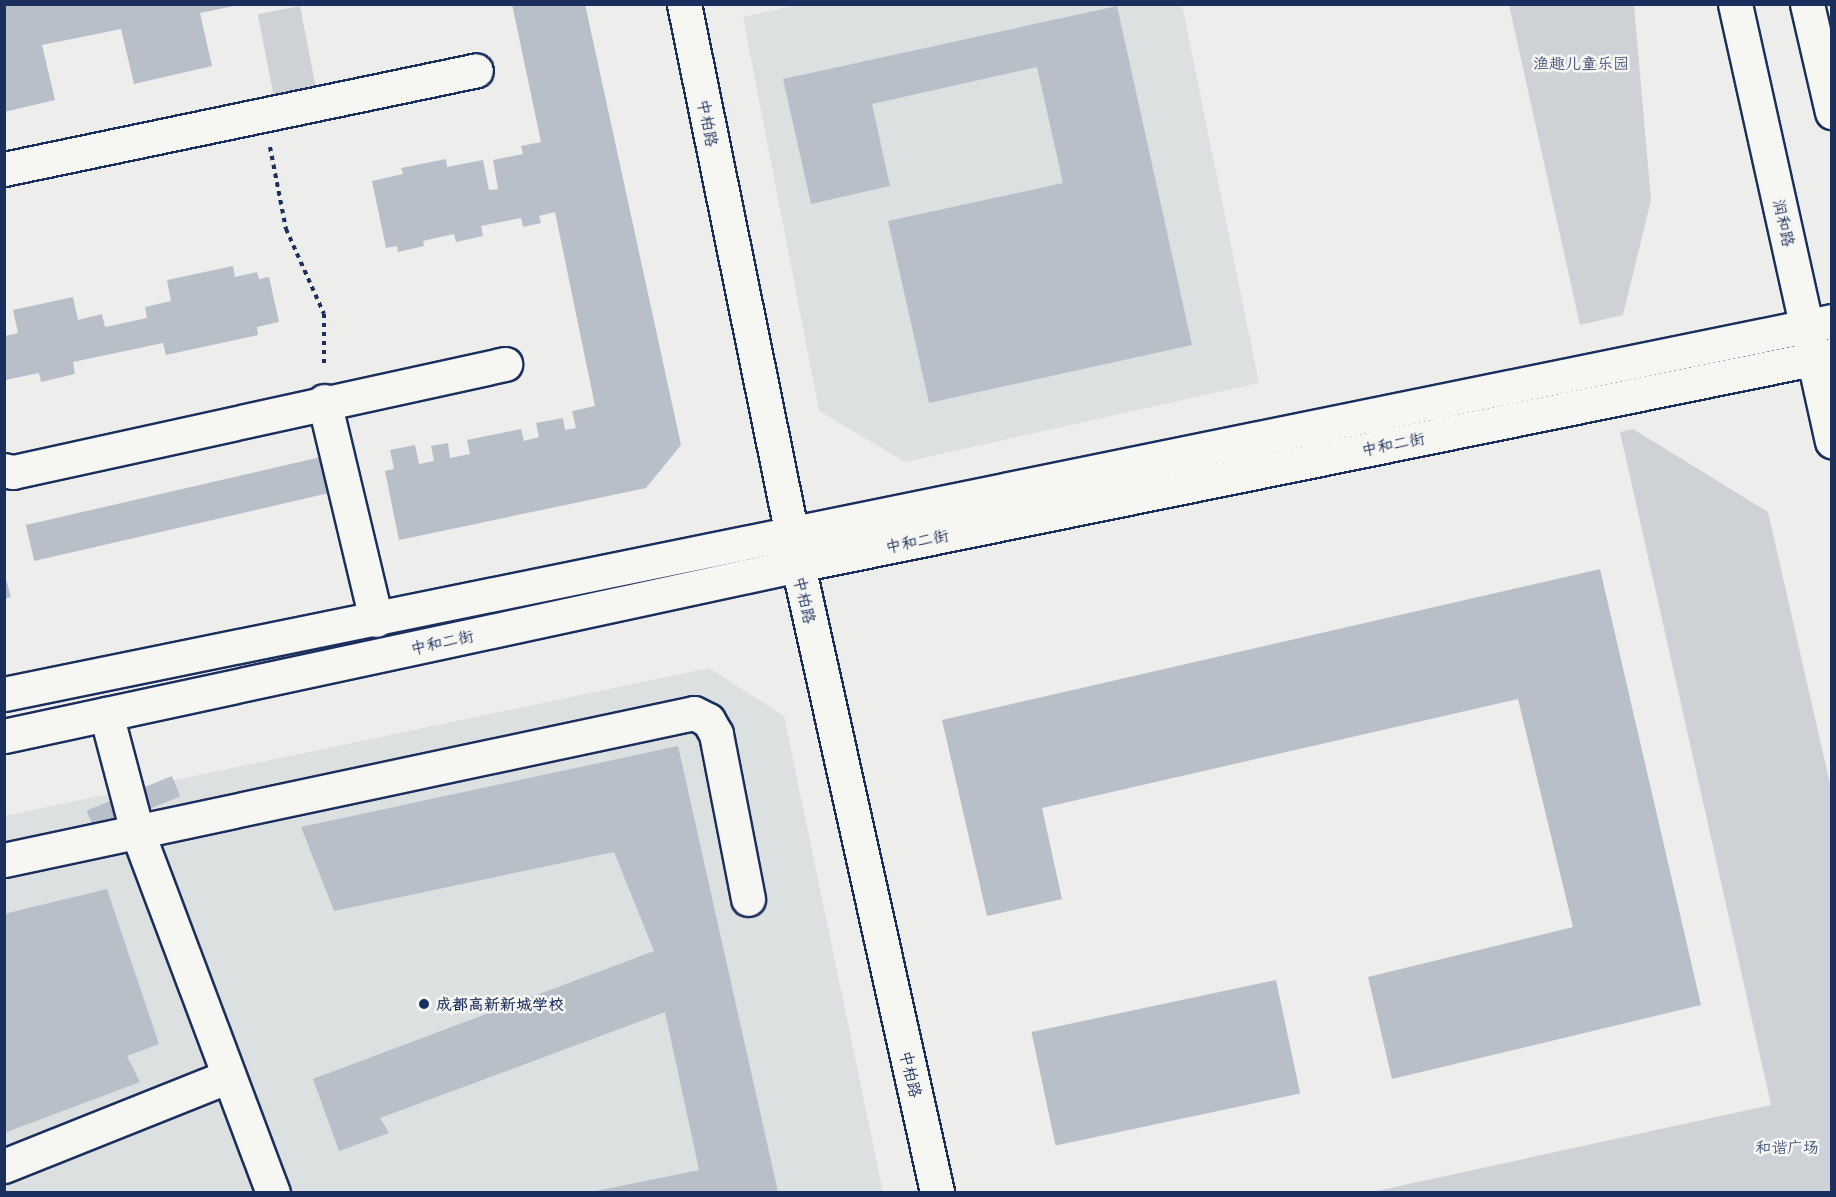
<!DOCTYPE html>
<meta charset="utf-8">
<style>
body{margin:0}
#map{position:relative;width:1836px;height:1197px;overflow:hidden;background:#edeeec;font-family:Delius,"LXGW WenKai TC",sans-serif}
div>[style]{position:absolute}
.built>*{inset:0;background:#dde0e1}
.green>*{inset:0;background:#ced2d7;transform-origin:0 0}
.building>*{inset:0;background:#b9bfc8;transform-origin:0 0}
.path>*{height:4px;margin-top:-2px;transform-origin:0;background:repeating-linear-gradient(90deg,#1b2f5e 0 4.5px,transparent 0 9px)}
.roads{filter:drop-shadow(2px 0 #1b2f5e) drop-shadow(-2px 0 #1b2f5e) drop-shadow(0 2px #1b2f5e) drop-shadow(0 -2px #1b2f5e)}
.minor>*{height:33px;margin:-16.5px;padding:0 16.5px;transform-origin:16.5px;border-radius:16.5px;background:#f6f6f2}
.major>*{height:33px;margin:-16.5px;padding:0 16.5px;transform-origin:16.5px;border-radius:16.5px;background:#f6f6f2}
.dots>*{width:16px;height:16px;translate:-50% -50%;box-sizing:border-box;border:3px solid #f6f6f2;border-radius:50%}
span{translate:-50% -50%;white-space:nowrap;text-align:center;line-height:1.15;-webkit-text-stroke:5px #f6f6f2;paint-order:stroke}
.park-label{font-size:16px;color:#48587c}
.street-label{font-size:16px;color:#1b2f5e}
.poi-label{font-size:16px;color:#1b2f5e;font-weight:700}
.left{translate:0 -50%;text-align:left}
.frame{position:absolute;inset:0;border:6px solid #1b2f5e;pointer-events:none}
</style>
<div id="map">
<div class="built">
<div style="clip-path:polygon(800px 4px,1182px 5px,1259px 383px,905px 462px,819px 411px,743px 17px)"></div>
<div style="clip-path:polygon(709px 668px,784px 716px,883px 1192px,5px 1192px,4px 816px)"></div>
</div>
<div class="green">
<div style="clip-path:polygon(1509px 5px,1634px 5px,1651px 200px,1623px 315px,1580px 325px)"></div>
<div style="left:300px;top:6px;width:83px;height:43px;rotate:79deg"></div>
<div style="clip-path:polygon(1633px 429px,1768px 512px,1831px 788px,1831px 1192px,1372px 1192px,1771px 1105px,1620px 432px)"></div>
</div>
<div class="building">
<div style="clip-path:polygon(4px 4px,234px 4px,234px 6px,200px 13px,212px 66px,134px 84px,121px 29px,42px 45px,55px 100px,4px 112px)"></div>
<div style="clip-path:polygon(512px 4px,585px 4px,681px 445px,646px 488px,399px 540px,385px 471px,394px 469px,390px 450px,415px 445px,419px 464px,434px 461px,431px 446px,448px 443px,450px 458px,470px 454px,467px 440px,521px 429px,524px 441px,539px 437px,536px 423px,563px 418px,565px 430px,576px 428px,572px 411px,595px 406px,555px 212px,539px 216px,541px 223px,523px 227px,521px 218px,481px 226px,483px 236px,456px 242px,454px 234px,423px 241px,424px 246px,398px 252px,397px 246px,386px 248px,372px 181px,403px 174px,401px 168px,446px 159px,447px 167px,483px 160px,489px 190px,498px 189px,493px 160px,523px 154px,521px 146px,541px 142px)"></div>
<div style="clip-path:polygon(1117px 6px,1192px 345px,929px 403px,888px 221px,1063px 183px,1037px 67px,872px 104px,890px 186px,811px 204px,783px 79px)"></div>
<div style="clip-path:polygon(233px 266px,235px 277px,257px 272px,259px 279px,269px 277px,279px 322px,257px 327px,258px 335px,166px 355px,163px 343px,73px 362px,75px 374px,41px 382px,39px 373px,5px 380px,5px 336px,18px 333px,13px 310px,73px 297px,78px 320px,102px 314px,105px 327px,147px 318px,145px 307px,171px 301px,167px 280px)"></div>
<div style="left:325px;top:456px;width:37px;height:307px;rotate:77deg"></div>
<div style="clip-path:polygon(1600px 569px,1701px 1005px,1392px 1079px,1368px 977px,1573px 927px,1518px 699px,1042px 808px,1062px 899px,987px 916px,942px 720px)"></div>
<div style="clip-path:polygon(4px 572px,11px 597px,4px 599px)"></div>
<div style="clip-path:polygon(678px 746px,778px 1192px,591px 1192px,699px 1170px,665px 1012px,380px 1118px,389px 1133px,339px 1151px,313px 1079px,654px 951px,614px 852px,334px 911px,301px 827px)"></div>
<div style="left:172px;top:776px;width:22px;height:92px;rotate:68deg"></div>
<div style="clip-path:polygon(107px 889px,159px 1044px,127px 1056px,140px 1082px,4px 1133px,4px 914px)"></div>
<div style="left:1276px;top:980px;width:116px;height:250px;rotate:78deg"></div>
</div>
<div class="path">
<div style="left:270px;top:147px;width:84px;rotate:79deg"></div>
<div style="left:286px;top:229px;width:93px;rotate:65.9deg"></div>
<div style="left:324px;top:314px;width:53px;rotate:90deg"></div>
</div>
<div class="roads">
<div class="minor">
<div style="left:684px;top:4px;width:572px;rotate:78.51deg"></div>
<div style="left:798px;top:565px;width:642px;rotate:77.5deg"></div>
<div style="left:4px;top:169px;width:482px;rotate:-11.8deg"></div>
<div style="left:324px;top:401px;width:225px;rotate:76.6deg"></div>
<div style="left:4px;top:470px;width:9px;rotate:13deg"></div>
<div style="left:13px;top:472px;width:504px;rotate:-12.38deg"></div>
<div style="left:4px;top:694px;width:1866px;rotate:-11.53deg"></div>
<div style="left:106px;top:714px;width:121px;rotate:75.2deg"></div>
<div style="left:137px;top:831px;width:386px;rotate:69.4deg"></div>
<div style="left:4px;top:736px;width:812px;rotate:-12.15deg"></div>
<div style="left:798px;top:565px;width:1055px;rotate:-11.48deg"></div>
<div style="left:4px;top:860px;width:705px;rotate:-12.03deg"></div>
<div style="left:694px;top:713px;width:16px;rotate:27deg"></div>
<div style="left:708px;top:720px;width:16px;rotate:60deg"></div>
<div style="left:716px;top:734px;width:168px;rotate:79deg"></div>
<div style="left:4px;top:1166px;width:240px;rotate:-21.8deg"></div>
</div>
<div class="major">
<div style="left:1735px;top:4px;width:448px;rotate:77.5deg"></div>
<div style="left:1807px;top:4px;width:111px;rotate:77deg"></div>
</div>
</div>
<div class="dots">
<div style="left:424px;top:1004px;background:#1b2f5e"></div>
</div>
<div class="park-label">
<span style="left:1581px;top:63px">渔趣儿童乐园</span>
<span style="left:1787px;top:1147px">和谐广场</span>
</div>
<div class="street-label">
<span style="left:708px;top:123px;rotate:79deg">中柏路</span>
<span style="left:1784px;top:223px;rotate:77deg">润和路</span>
<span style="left:1393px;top:444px;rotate:-11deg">中和二街</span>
<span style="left:917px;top:541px;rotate:-11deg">中和二街</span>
<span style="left:805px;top:600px;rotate:77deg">中柏路</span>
<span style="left:442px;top:642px;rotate:-12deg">中和二街</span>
<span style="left:911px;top:1074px;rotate:77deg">中柏路</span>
</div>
<div class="poi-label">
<span class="left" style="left:436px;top:1004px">成都高新新城学校</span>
</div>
<div class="frame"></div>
</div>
